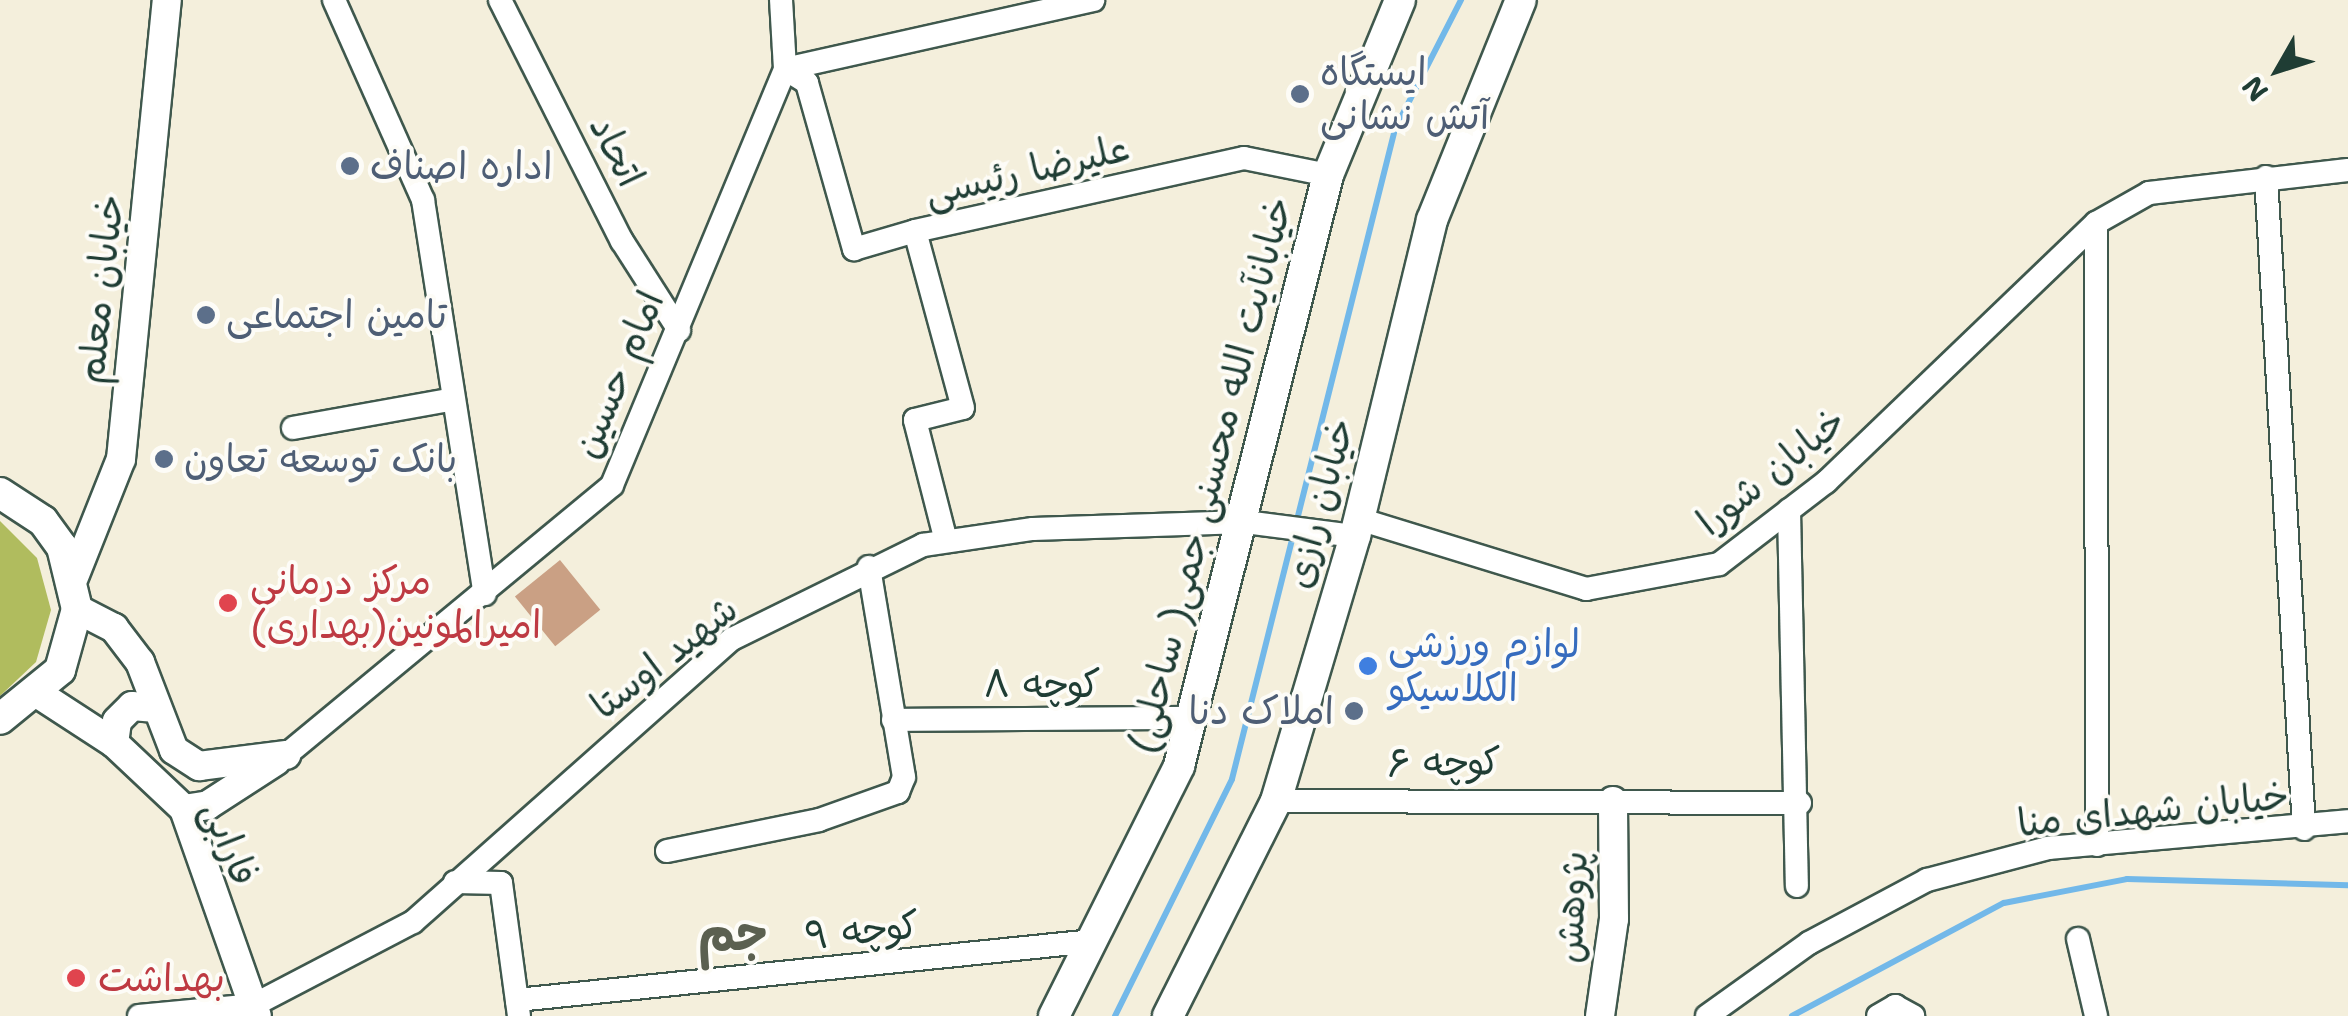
<!DOCTYPE html>
<meta charset="utf-8">
<style>
body{margin:0}
#map{position:relative;width:2348px;height:1016px;overflow:hidden;background:#f4efdc;font-family:"Shantell Sans","Playpen Sans Arabic",sans-serif}
div>[style]{position:absolute}
.green>*{inset:0;background:#b0bc5e}
.stream>*{height:6px;margin:-3px;padding:0 3px;transform-origin:3px;border-radius:3px;background:#72b8e9}
.building>*{inset:0;background:#caa084;transform-origin:0 0}
.roads{filter:drop-shadow(2px 0 #3f584d) drop-shadow(-2px 0 #3f584d) drop-shadow(0 2px #3f584d) drop-shadow(0 -2px #3f584d)}
.minor>*{height:22px;margin:-11px;padding:0 11px;transform-origin:11px;border-radius:11px;background:#fff}
.tertiary>*{height:28px;margin:-14px;padding:0 14px;transform-origin:14px;border-radius:14px;background:#fff}
.secondary>*{height:30px;margin:-15px;padding:0 15px;transform-origin:15px;border-radius:15px;background:#fff}
.dots>*{width:28px;height:28px;translate:-50% -50%;box-sizing:border-box;border:5px solid #fdfcf7;border-radius:50%}
span{translate:-50% -50%;white-space:nowrap;text-align:center;line-height:1.15;-webkit-text-stroke:8px #fdfcf7;paint-order:stroke}
.service-label{font-size:38px;color:#4e5e75}
.left{translate:0 -50%;text-align:left}
.right{translate:-100% -50%;text-align:right}
.street-label{font-size:38px;color:#1f3d34}
.health-label{font-size:38px;color:#be3a42}
.shop-label{font-size:38px;color:#366cbe}
.district-label{font-size:48px;color:#5b6050;font-weight:700}
.north{position:absolute;left:2228px;top:20px;width:100px;height:100px;-webkit-text-stroke:8px #fdfcf7;paint-order:stroke;rotate:231deg;font-size:28px;font-weight:700;line-height:40px;text-align:center;color:#1f3d34}
.north::after{content:'';display:block;margin:auto;width:35px;height:45px;background:#1f3d34;clip-path:polygon(50% 0,100% 100%,50% 72%,0 100%)}
</style>
<div id="map">
<div class="green">
<div style="clip-path:polygon(0 521px,37px 558px,51px 610px,36px 662px,0 696px)"></div>
</div>
<div class="stream">
<div style="left:1115px;top:1016px;width:264px;rotate:-63.7deg"></div>
<div style="left:1232px;top:779px;width:670px;rotate:-75.92deg"></div>
<div style="left:1395px;top:129px;width:145px;rotate:-62.9deg"></div>
<div style="left:1792px;top:1016px;width:240px;rotate:-28.1deg"></div>
<div style="left:2004px;top:903px;width:125px;rotate:-11deg"></div>
<div style="left:2127px;top:879px;width:221px;rotate:1.6deg"></div>
</div>
<div class="building">
<div style="left:560px;top:560px;width:64px;height:58px;rotate:51deg"></div>
</div>
<div class="roads">
<div class="minor">
<div style="left:334px;top:0;width:219px;rotate:66deg"></div>
<div style="left:423px;top:200px;width:399px;rotate:81.1deg"></div>
<div style="left:500px;top:0;width:270px;rotate:63.2deg"></div>
<div style="left:622px;top:241px;width:106px;rotate:57.4deg"></div>
<div style="left:785px;top:69px;width:316px;rotate:-12.6deg"></div>
<div style="left:785px;top:69px;width:26px;rotate:32deg"></div>
<div style="left:807px;top:83px;width:173px;rotate:74.2deg"></div>
<div style="left:854px;top:249px;width:64px;rotate:-16.4deg"></div>
<div style="left:2266px;top:177px;width:653px;rotate:86.66deg"></div>
<div style="left:2096px;top:223px;width:622px;rotate:89.91deg"></div>
<div style="left:293px;top:428px;width:158px;rotate:-10.2deg"></div>
<div style="left:1789px;top:510px;width:376px;rotate:88.8deg"></div>
<div style="left:1359px;top:519px;width:238px;rotate:17.1deg"></div>
<div style="left:1586px;top:589px;width:135px;rotate:-10.6deg"></div>
<div style="left:1719px;top:564px;width:135px;rotate:-37.5deg"></div>
<div style="left:1826px;top:482px;width:374px;rotate:-43.8deg"></div>
<div style="left:2096px;top:223px;width:61px;rotate:-29.5deg"></div>
<div style="left:2149px;top:193px;width:200px;rotate:-6.6deg"></div>
<div style="left:946px;top:541px;width:125px;rotate:-104.4deg"></div>
<div style="left:915px;top:420px;width:49px;rotate:-14deg"></div>
<div style="left:963px;top:408px;width:183px;rotate:-105.2deg"></div>
<div style="left:915px;top:231px;width:337px;rotate:-12.5deg"></div>
<div style="left:1244px;top:158px;width:86px;rotate:11.4deg"></div>
<div style="left:893px;top:720px;width:299px;rotate:-0.4deg"></div>
<div style="left:286px;top:755px;width:423px;rotate:-39.6deg"></div>
<div style="left:612px;top:485px;width:451px;rotate:-67.4deg"></div>
<div style="left:785px;top:69px;width:69px;rotate:-93.3deg"></div>
<div style="left:1276px;top:801px;width:524px;rotate:0.22deg"></div>
<div style="left:667px;top:851px;width:155px;rotate:-11.5deg"></div>
<div style="left:819px;top:820px;width:84px;rotate:-19.5deg"></div>
<div style="left:898px;top:792px;width:16px;rotate:-68deg"></div>
<div style="left:904px;top:777px;width:213px;rotate:-99.5deg"></div>
<div style="left:455px;top:882px;width:46px;rotate:1.2deg"></div>
<div style="left:501px;top:883px;width:134px;rotate:82.3deg"></div>
<div style="left:2078px;top:939px;width:79px;rotate:76.8deg"></div>
<div style="left:517px;top:1000px;width:579px;rotate:-5.85deg"></div>
<div style="left:139px;top:1016px;width:116px;rotate:-5.5deg"></div>
<div style="left:254px;top:1005px;width:179px;rotate:-27.6deg"></div>
<div style="left:413px;top:922px;width:426px;rotate:-41.6deg"></div>
<div style="left:732px;top:639px;width:213px;rotate:-26.2deg"></div>
<div style="left:923px;top:545px;width:111px;rotate:-8.3deg"></div>
<div style="left:1033px;top:529px;width:212px;rotate:-1.9deg"></div>
<div style="left:1245px;top:522px;width:111px;rotate:7.3deg"></div>
<div style="left:1707px;top:1016px;width:125px;rotate:-35.6deg"></div>
<div style="left:1809px;top:943px;width:134px;rotate:-28.1deg"></div>
<div style="left:1927px;top:880px;width:125px;rotate:-14.8deg"></div>
<div style="left:2048px;top:848px;width:301px;rotate:-5.1deg"></div>
<div style="left:1878px;top:1016px;width:20px;rotate:-30deg"></div>
<div style="left:1895px;top:1006px;width:21px;rotate:29deg"></div>
</div>
<div class="tertiary">
<div style="left:74px;top:577px;width:127px;rotate:-68.3deg"></div>
<div style="left:121px;top:459px;width:461px;rotate:-84.3deg"></div>
<div style="left:77px;top:609px;width:42px;rotate:27.2deg"></div>
<div style="left:114px;top:628px;width:43px;rotate:52.6deg"></div>
<div style="left:140px;top:662px;width:94px;rotate:68.9deg"></div>
<div style="left:174px;top:750px;width:30px;rotate:33deg"></div>
<div style="left:199px;top:766px;width:88px;rotate:-7.2deg"></div>
<div style="left:40px;top:695px;width:88px;rotate:33deg"></div>
<div style="left:114px;top:743px;width:96px;rotate:43.3deg"></div>
<div style="left:184px;top:809px;width:219px;rotate:70.6deg"></div>
<div style="left:114px;top:743px;width:22px;rotate:-82deg"></div>
<div style="left:117px;top:721px;width:21px;rotate:-45deg"></div>
<div style="left:132px;top:706px;width:21px;rotate:5deg"></div>
<div style="left:184px;top:809px;width:24px;rotate:-9deg"></div>
<div style="left:208px;top:805px;width:81px;rotate:-32.9deg"></div>
<div style="left:1600px;top:1016px;width:98px;rotate:-81.8deg"></div>
<div style="left:1614px;top:919px;width:118px;rotate:-90.5deg"></div>
</div>
<div class="secondary">
<div style="left:0;top:493px;width:51px;rotate:33.1deg"></div>
<div style="left:43px;top:521px;width:32px;rotate:54deg"></div>
<div style="left:62px;top:547px;width:64px;rotate:76.4deg"></div>
<div style="left:77px;top:609px;width:63px;rotate:105.6deg"></div>
<div style="left:60px;top:670px;width:77px;rotate:140.8deg"></div>
<div style="left:1054px;top:1016px;width:280px;rotate:-63.4deg"></div>
<div style="left:1179px;top:766px;width:609px;rotate:-75.85deg"></div>
<div style="left:1328px;top:175px;width:189px;rotate:-67.6deg"></div>
<div style="left:1168px;top:1016px;width:241px;rotate:-63.3deg"></div>
<div style="left:1276px;top:801px;width:277px;rotate:-73.4deg"></div>
<div style="left:1355px;top:536px;width:325px;rotate:-76.3deg"></div>
<div style="left:1432px;top:220px;width:237px;rotate:-68deg"></div>
</div>
</div>
<div class="dots">
<div style="left:1300px;top:94px;background:#5c6f8a"></div>
<div style="left:350px;top:166px;background:#5c6f8a"></div>
<div style="left:206px;top:315px;background:#5c6f8a"></div>
<div style="left:164px;top:459px;background:#5c6f8a"></div>
<div style="left:228px;top:603px;background:#e0444e"></div>
<div style="left:1368px;top:666px;background:#3f7fe0"></div>
<div style="left:1354px;top:711px;background:#5c6f8a"></div>
<div style="left:76px;top:978px;background:#e0444e"></div>
</div>
<div class="service-label">
<span class="left" style="left:1320px;top:94px">ایستگاه<br>آتش نشانی</span>
<span class="left" style="left:370px;top:166px">اداره اصناف</span>
<span class="left" style="left:226px;top:315px">تامین اجتماعی</span>
<span class="left" style="left:184px;top:459px">بانک توسعه تعاون</span>
<span class="right" style="left:1334px;top:711px">املاک دنا</span>
</div>
<div class="street-label">
<span style="left:617px;top:151px;rotate:63deg">اتحاد</span>
<span style="left:1027px;top:170px;rotate:-13deg">علیرضا رئیسی</span>
<span style="left:100px;top:289px;rotate:-84deg">خیابان معلم</span>
<span style="left:618px;top:374px;rotate:-67deg">امام حسین</span>
<span style="left:1771px;top:471px;rotate:-39deg">خیابان شورا</span>
<span style="left:1210px;top:475px;rotate:-76deg">خیابانآیت الله محسنی جمی( ساحلی)</span>
<span style="left:1319px;top:503px;rotate:-75deg">خیابان رازی</span>
<span style="left:664px;top:657px;rotate:-38deg">شهید اوستا</span>
<span style="left:1042px;top:684px">کوچه ۸</span>
<span style="left:1444px;top:762px;rotate:-1deg">کوچه ۶</span>
<span style="left:2153px;top:809px;rotate:-6deg">خیابان شهدای منا</span>
<span style="left:230px;top:843px;rotate:67deg">فارابی</span>
<span style="left:1571px;top:907px;rotate:-87deg">پژوهش</span>
<span style="left:862px;top:930px;rotate:-6deg">کوچه ۹</span>
</div>
<div class="health-label">
<span class="left" style="left:250px;top:603px">مرکز درمانی<br>امیرالمونین(بهداری)</span>
<span class="left" style="left:98px;top:978px">بهداشت</span>
</div>
<div class="shop-label">
<span class="left" style="left:1388px;top:666px">لوازم ورزشی<br>الکلاسیکو</span>
</div>
<div class="district-label">
<span style="left:733px;top:934px">جم</span>
</div>
<div class="north">N</div>
</div>
